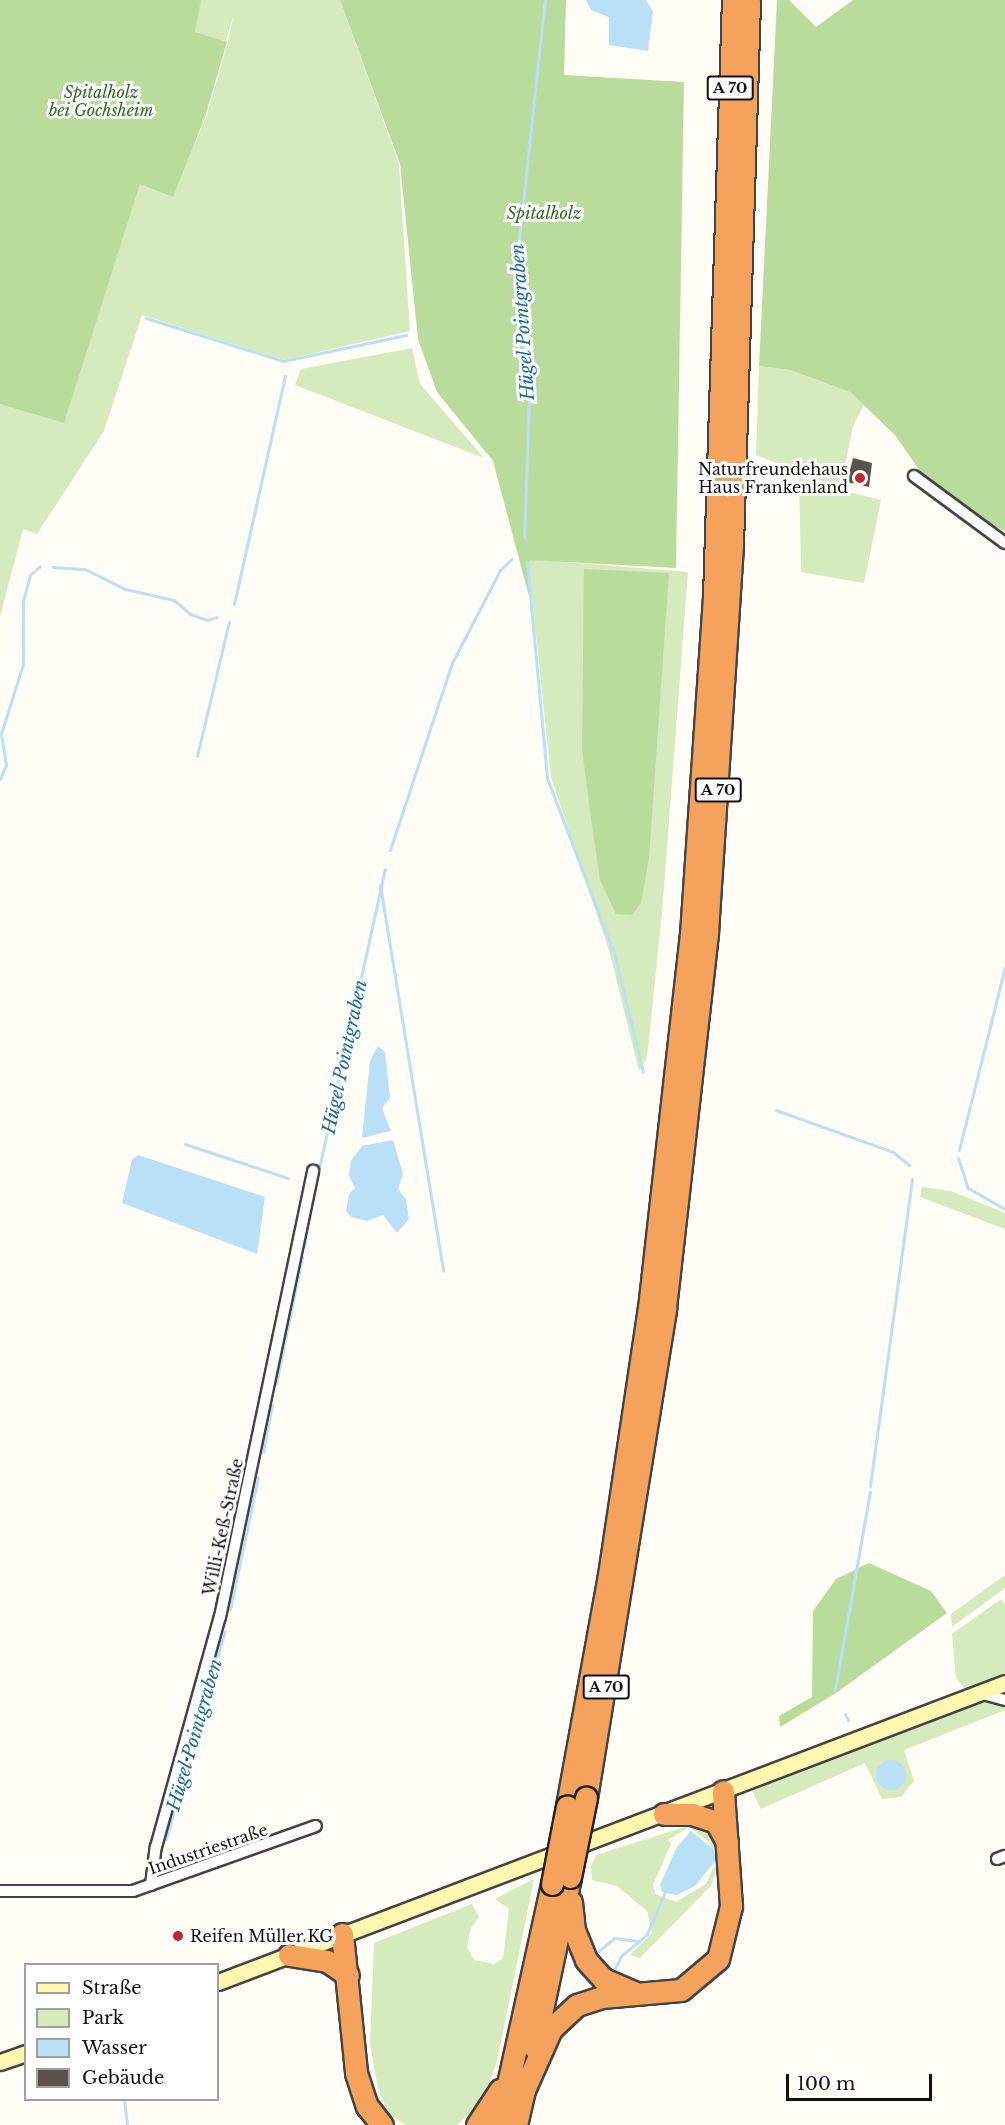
<!DOCTYPE html>
<meta charset="utf-8">
<style>
body{margin:0}
#map{position:relative;width:1005px;height:2125px;overflow:hidden;background:#fffdf5;font-family:"Libre Baskerville",serif}
div>[style]{position:absolute}
.green>*{inset:0;background:#d5ebbd}
.forest>*{inset:0;background:#b9dc9c}
.water>*{inset:0;background:#b9e0f7}
.round{border-radius:50%}
.stream>*{height:3px;margin:-1.5px;padding:0 1.5px;transform-origin:1.5px;border-radius:1.5px;background:#b9e0f7}
.building>*{inset:0;background:#5a524d}
.roads{filter:drop-shadow(2px 0 #444) drop-shadow(-2px 0 #444) drop-shadow(0 2px #444) drop-shadow(0 -2px #444)}
.street>*{height:10px;margin:-5px;padding:0 5px;transform-origin:5px;border-radius:5px;background:#fff}
.secondary>*{height:15px;margin:-7.5px;padding:0 7.5px;transform-origin:7.5px;border-radius:7.5px;background:#fff6b0}
.highway>*{height:21px;margin:-10.5px;padding:0 10.5px;transform-origin:10.5px;border-radius:10.5px;background:#f5a25d}
.bridges{filter:drop-shadow(2px 0 #222) drop-shadow(-2px 0 #222) drop-shadow(0 2px #222) drop-shadow(0 -2px #222)}
.highway-bridge>*{height:21px;margin:-10.5px;padding:0 10.5px;transform-origin:10.5px;border-radius:10.5px;background:#f5a25d}
.dots>*{width:16px;height:16px;translate:-50% -50%;box-sizing:border-box;border:3px solid #fff;border-radius:50%}
span{translate:-50% -50%;white-space:nowrap;text-align:center;line-height:1.15;-webkit-text-stroke:6px #fff;paint-order:stroke}
.shield-label span{padding:2px 4px;background:#fff;border:2px solid;border-radius:4px;-webkit-text-stroke-width:0}
.shield-label{font-size:15px;color:#111;font-weight:700}
.park-label{font-size:16px;color:#2f6b1f;font-style:italic}
.poi-label{font-size:16px;color:#111}
.right{translate:-100% -50%;text-align:right}
.left{translate:0 -50%;text-align:left}
.street-label{font-size:16px;color:#111}
.water-label{font-size:18px;color:#1768a6;font-style:italic}
.legend{position:absolute;left:24px;top:1963px;width:195px;height:138px;box-sizing:border-box;background:#fff;border:2px solid #a0a0a0;margin:0;padding:8px 10px;list-style:none;font-size:18px;color:#111}
.legend li{display:flex;align-items:center;gap:12px;height:30px}
.legend b{width:30px;border:2px solid #a0a0a0}
.scale{position:absolute;left:786px;top:2074px;width:146px;height:27px;box-sizing:border-box;border:3px solid #111;border-top:0;padding-left:8px;font-size:18px;line-height:21px;white-space:nowrap;color:#111;-webkit-text-stroke:4px #fff;paint-order:stroke}
</style>
<div id="map">
<div class="green">
<div style="clip-path:polygon(evenodd,0 0,340px 0,399px 164px,410px 331px,284px 360px,142px 315px,104px 431px,37px 534px,23px 529px,0 617px,0 0,233px 17px,228px 42px,206px 117px,194px 146px,233px 17px)"></div>
<div style="clip-path:polygon(412px 348px,420px 384px,484px 458px,295px 385px,301px 369px)"></div>
<div style="clip-path:polygon(759px 366px,790px 370px,850px 392px,864px 405px,853px 426px,840px 490px,881px 500px,864px 583px,801px 572px,799px 478px,827px 483px,756px 455px)"></div>
<div style="clip-path:polygon(528px 559px,688px 572px,662px 913px,647px 1058px,639px 1071px,610px 954px,551px 777px)"></div>
<div style="clip-path:polygon(922px 1187px,951px 1191px,1005px 1213px,1005px 1229px,920px 1197px)"></div>
<div style="clip-path:polygon(1005px 1575px,1005px 1588px,952px 1627px,951px 1614px)"></div>
<div style="clip-path:polygon(1001px 1599px,1005px 1604px,1005px 1675px,966px 1690px,956px 1678px,952px 1634px)"></div>
<div style="clip-path:polygon(1005px 1684px,1005px 1710px,904px 1750px,914px 1781px,901px 1797px,882px 1799px,865px 1763px,761px 1809px,748px 1783px)"></div>
<div style="clip-path:polygon(evenodd,691px 1825px,708px 1827px,717px 1839px,719px 1862px,711px 1886px,640px 1958px,630px 1955px,652px 1933px,647px 1911px,617px 1886px,592px 1880px,591px 1867px,596px 1855px,691px 1825px,689px 1827px,710px 1843px,717px 1860px,706px 1884px,676px 1902px,655px 1894px,653px 1885px,671px 1844px,668px 1840px,689px 1827px)"></div>
<div style="clip-path:polygon(534px 1879px,497px 2061px,484px 2100px,457px 2125px,406px 2125px,389px 2114px,378px 2089px,370px 2043px,374px 1943px,472px 1904px,479px 1917px,471px 1928px,467px 1947px,474px 1960px,494px 1964px,503px 1958px,509px 1909px,495px 1899px)"></div>
</div>
<div class="forest">
<div style="clip-path:polygon(0 0,201px 0,195px 32px,227px 42px,205px 117px,173px 197px,140px 184px,64px 423px,0 404px)"></div>
<div style="clip-path:polygon(340px 0,566px 0,564px 75px,684px 82px,676px 568px,529px 560px,532px 596px,529px 596px,493px 461px,437px 392px,418px 339px,400px 164px)"></div>
<div style="clip-path:polygon(777px 0,789px 0,816px 27px,853px 0,1005px 0,1005px 531px,973px 516px,922px 474px,895px 435px,850px 392px,790px 370px,759px 366px)"></div>
<div style="clip-path:polygon(584px 569px,669px 573px,649px 858px,641px 903px,632px 915px,616px 914px,600px 880px,591px 818px,582px 749px)"></div>
<div style="clip-path:polygon(869px 1563px,931px 1591px,947px 1613px,836px 1693px,780px 1727px,779px 1716px,812px 1697px,813px 1611px,836px 1579px)"></div>
</div>
<div class="water">
<div style="clip-path:polygon(586px 0,646px 0,653px 11px,648px 51px,609px 45px,609px 17px,591px 10px)"></div>
<div style="clip-path:polygon(378px 1046px,385px 1052px,390px 1098px,382px 1108px,391px 1131px,362px 1138px,370px 1061px)"></div>
<div style="clip-path:polygon(393px 1140px,403px 1174px,398px 1189px,406px 1199px,409px 1219px,397px 1233px,383px 1215px,367px 1221px,351px 1217px,346px 1211px,349px 1194px,355px 1188px,349px 1176px,351px 1161px,362px 1146px)"></div>
<div style="clip-path:polygon(138px 1155px,265px 1197px,257px 1254px,122px 1203px,132px 1160px)"></div>
<div class="round" style="left:876px;top:1760px;width:30px;height:30px"></div>
<div style="clip-path:polygon(691px 1831px,713px 1849px,717px 1859px,695px 1886px,677px 1895px,662px 1892px,660px 1885px,677px 1847px)"></div>
</div>
<div class="stream">
<div style="left:146px;top:318px;width:144px;rotate:17.4deg"></div>
<div style="left:283px;top:361px;width:126px;rotate:-11.9deg"></div>
<div style="left:524px;top:537px;width:137px;rotate:-87.9deg"></div>
<div style="left:529px;top:400px;width:135px;rotate:-95.5deg"></div>
<div style="left:516px;top:266px;width:268px;rotate:-83.8deg"></div>
<div style="left:527px;top:562px;width:217px;rotate:84.7deg"></div>
<div style="left:547px;top:778px;width:187px;rotate:69.1deg"></div>
<div style="left:614px;top:953px;width:122px;rotate:76.3deg"></div>
<div style="left:53px;top:567px;width:32px;rotate:4deg"></div>
<div style="left:85px;top:569px;width:45px;rotate:26.6deg"></div>
<div style="left:125px;top:589px;width:50px;rotate:12.7deg"></div>
<div style="left:174px;top:600px;width:21px;rotate:41deg"></div>
<div style="left:190px;top:614px;width:18px;rotate:19deg"></div>
<div style="left:207px;top:620px;width:10px;rotate:-17deg"></div>
<div style="left:234px;top:604px;width:234px;rotate:-77.4deg"></div>
<div style="left:197px;top:756px;width:138px;rotate:-76.6deg"></div>
<div style="left:0;top:779px;width:15px;rotate:-67deg"></div>
<div style="left:6px;top:765px;width:31px;rotate:-99deg"></div>
<div style="left:1px;top:734px;width:73px;rotate:-72.6deg"></div>
<div style="left:23px;top:664px;width:63px;rotate:-90deg"></div>
<div style="left:23px;top:601px;width:27px;rotate:-75deg"></div>
<div style="left:30px;top:575px;width:13px;rotate:-42deg"></div>
<div style="left:390px;top:850px;width:197px;rotate:-71.7deg"></div>
<div style="left:452px;top:663px;width:105px;rotate:-62.7deg"></div>
<div style="left:500px;top:570px;width:16px;rotate:-43deg"></div>
<div style="left:380px;top:885px;width:391px;rotate:80.7deg"></div>
<div style="left:776px;top:1110px;width:124px;rotate:19.7deg"></div>
<div style="left:893px;top:1152px;width:21px;rotate:39deg"></div>
<div style="left:185px;top:1144px;width:108px;rotate:18.3deg"></div>
<div style="left:959px;top:1150px;width:189px;rotate:-75.9deg"></div>
<div style="left:958px;top:1158px;width:32px;rotate:72deg"></div>
<div style="left:968px;top:1188px;width:43px;rotate:29.6deg"></div>
<div style="left:318px;top:1173px;width:311px;rotate:-77.6deg"></div>
<div style="left:304px;top:1246px;width:49px;rotate:-79.4deg"></div>
<div style="left:276px;top:1384px;width:130px;rotate:-78.4deg"></div>
<div style="left:263px;top:1452px;width:48px;rotate:-79.2deg"></div>
<div style="left:870px;top:1486px;width:310px;rotate:-82.2deg"></div>
<div style="left:230px;top:1609px;width:135px;rotate:-78deg"></div>
<div style="left:835px;top:1690px;width:201px;rotate:-80deg"></div>
<div style="left:845px;top:1714px;width:7px;rotate:63deg"></div>
<div style="left:166px;top:1839px;width:216px;rotate:-74.2deg"></div>
<div style="left:594px;top:1955px;width:26px;rotate:-40deg"></div>
<div style="left:614px;top:1938px;width:26px;rotate:7deg"></div>
<div style="left:612px;top:1974px;width:20px;rotate:-63deg"></div>
<div style="left:621px;top:1956px;width:34px;rotate:-40deg"></div>
<div style="left:647px;top:1934px;width:46px;rotate:-66.8deg"></div>
<div style="left:124px;top:2100px;width:25px;rotate:83deg"></div>
</div>
<div class="building">
<div style="clip-path:polygon(853px 458px,872px 463px,869px 487px,847px 482px)"></div>
</div>
<div class="roads">
<div class="street">
<div style="left:914px;top:476px;width:113px;rotate:36.4deg"></div>
<div style="left:979px;top:1693px;width:27px;rotate:15deg"></div>
<div style="left:997px;top:1859px;width:9px;rotate:-21deg"></div>
<div style="left:151px;top:1885px;width:38px;rotate:-83deg"></div>
<div style="left:156px;top:1847px;width:239px;rotate:-74.5deg"></div>
<div style="left:220px;top:1617px;width:456px;rotate:-78.2deg"></div>
<div style="left:0;top:1891px;width:133px"></div>
<div style="left:133px;top:1891px;width:194px;rotate:-19.6deg"></div>
</div>
<div class="secondary">
<div style="left:218px;top:1982px;width:842px;rotate:-20.8deg"></div>
<div style="left:0;top:2062px;width:28px;rotate:-19deg"></div>
</div>
<div class="highway">
<div style="left:586px;top:1798px;width:496px;rotate:-80.8deg"></div>
<div style="left:665px;top:1308px;width:378px;rotate:-83.6deg"></div>
<div style="left:707px;top:932px;width:388px;rotate:-86.3deg"></div>
<div style="left:732px;top:545px;width:545px;rotate:-88.21deg"></div>
<div style="left:567px;top:1806px;width:235px;rotate:-79.7deg"></div>
<div style="left:609px;top:1575px;width:270px;rotate:-81.5deg"></div>
<div style="left:649px;top:1308px;width:376px;rotate:-83.6deg"></div>
<div style="left:691px;top:934px;width:338px;rotate:-86.1deg"></div>
<div style="left:714px;top:597px;width:597px;rotate:-88.18deg"></div>
<div style="left:664px;top:1814px;width:28px"></div>
<div style="left:692px;top:1814px;width:25px;rotate:18deg"></div>
<div style="left:716px;top:1822px;width:23px;rotate:61deg"></div>
<div style="left:571px;top:1902px;width:28px;rotate:84deg"></div>
<div style="left:574px;top:1930px;width:32px;rotate:68deg"></div>
<div style="left:586px;top:1960px;width:25px;rotate:48deg"></div>
<div style="left:603px;top:1979px;width:33px;rotate:23deg"></div>
<div style="left:342px;top:1934px;width:140px;rotate:84.2deg"></div>
<div style="left:356px;top:2073px;width:35px;rotate:72deg"></div>
<div style="left:367px;top:2106px;width:24px;rotate:52deg"></div>
<div style="left:289px;top:1955px;width:38px;rotate:9deg"></div>
<div style="left:327px;top:1961px;width:25px;rotate:34deg"></div>
<div style="left:534px;top:2047px;width:174px;rotate:-78deg"></div>
<div style="left:524px;top:2090px;width:67px;rotate:-66.1deg"></div>
<div style="left:551px;top:2029px;width:35px;rotate:-43deg"></div>
<div style="left:577px;top:2005px;width:26px;rotate:-18deg"></div>
<div style="left:602px;top:1997px;width:79px;rotate:-5.1deg"></div>
<div style="left:681px;top:1990px;width:48px;rotate:-40deg"></div>
<div style="left:718px;top:1959px;width:55px;rotate:-76.2deg"></div>
<div style="left:731px;top:1906px;width:115px;rotate:-94deg"></div>
<div style="left:477px;top:2125px;width:42px;rotate:-56.7deg"></div>
<div style="left:499px;top:2125px;width:247px;rotate:-77.6deg"></div>
<div style="left:516px;top:2125px;width:49px;rotate:-77.1deg"></div>
</div>
</div>
<div class="bridges">
<div class="highway-bridge">
<div style="left:570px;top:1877px;width:81px;rotate:-78.6deg"></div>
<div style="left:552px;top:1884px;width:79px;rotate:-79.1deg"></div>
</div>
</div>
<div class="dots">
<div style="left:860px;top:478px;background:#c4262e"></div>
<div style="left:178px;top:1936px;background:#c4262e"></div>
</div>
<div class="shield-label">
<span style="left:730px;top:88px">A 70</span>
<span style="left:718px;top:790px">A 70</span>
<span style="left:606px;top:1687px">A 70</span>
</div>
<div class="park-label">
<span style="left:101px;top:101px">Spitalholz<br>bei Gochsheim</span>
<span style="left:544px;top:213px">Spitalholz</span>
</div>
<div class="poi-label">
<span class="right" style="left:848px;top:478px">Naturfreundehaus<br>Haus Frankenland</span>
<span class="left" style="left:190px;top:1936px">Reifen Müller KG</span>
</div>
<div class="street-label">
<span style="left:223px;top:1527px;rotate:-78deg">Willi-Keß-Straße</span>
<span style="left:208px;top:1849px;rotate:-19deg">Industriestraße</span>
</div>
<div class="water-label">
<span style="left:523px;top:322px;rotate:-94deg">Hügel Pointgraben</span>
<span style="left:345px;top:1057px;rotate:-78deg">Hügel Pointgraben</span>
<span style="left:195px;top:1735px;rotate:-74deg">Hügel Pointgraben</span>
</div>
<ul class="legend">
<li><b style="height:8px;background:#fff6b0"></b>Straße</li>
<li><b style="height:16px;background:#d5ebbd"></b>Park</li>
<li><b style="height:16px;background:#b9e0f7"></b>Wasser</li>
<li><b style="height:16px;background:#5a524d"></b>Gebäude</li>
</ul>
<div class="scale">100 m</div>
</div>
